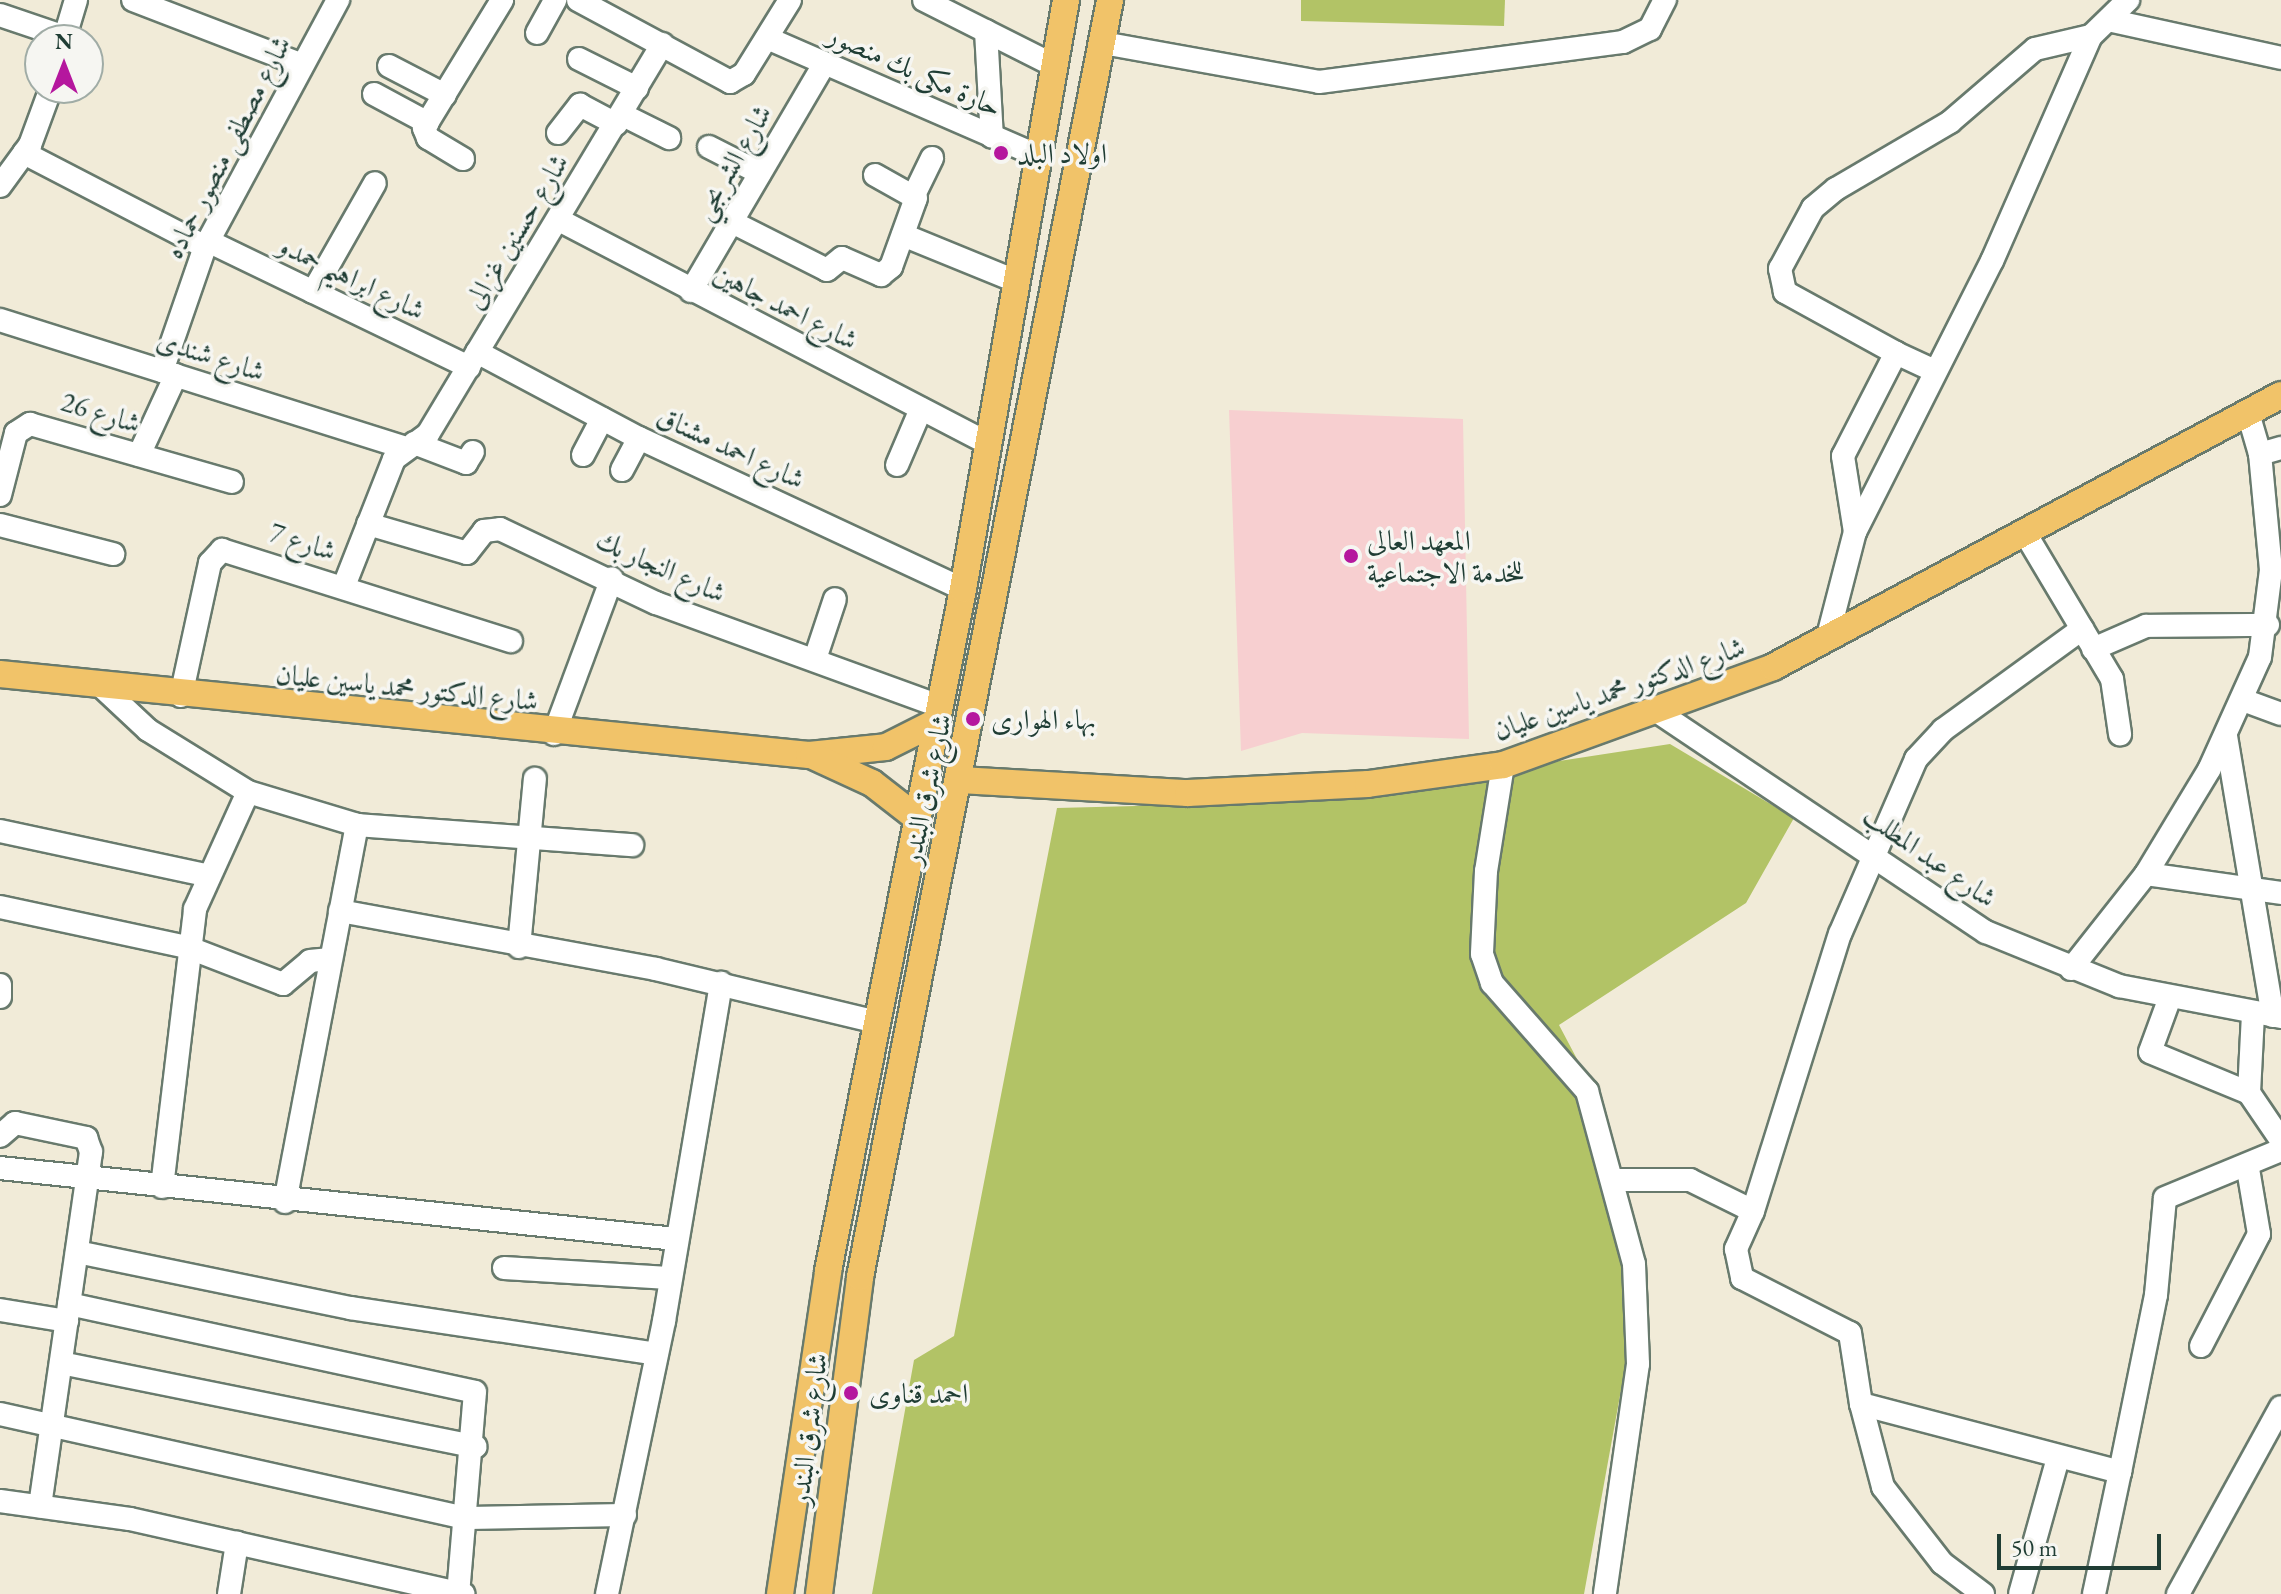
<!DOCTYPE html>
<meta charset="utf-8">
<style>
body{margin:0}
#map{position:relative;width:2281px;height:1594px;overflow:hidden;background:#f1ebd8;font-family:"EB Garamond",Amiri,serif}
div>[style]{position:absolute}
.built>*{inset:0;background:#f7cfd0}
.green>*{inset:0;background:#b2c366}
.roads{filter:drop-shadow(2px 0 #687a6d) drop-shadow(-2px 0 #687a6d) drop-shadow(0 2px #687a6d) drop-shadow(0 -2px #687a6d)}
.minor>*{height:22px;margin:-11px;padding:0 11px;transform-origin:11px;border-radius:11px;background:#fff}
.major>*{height:26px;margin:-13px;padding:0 13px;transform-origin:13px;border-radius:13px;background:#f1c369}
.dots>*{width:22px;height:22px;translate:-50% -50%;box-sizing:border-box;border:4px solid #f6f6f2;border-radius:50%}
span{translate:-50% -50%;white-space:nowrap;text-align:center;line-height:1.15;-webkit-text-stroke:7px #f6f6f2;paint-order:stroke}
.street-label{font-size:28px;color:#1f3d34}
.poi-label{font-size:28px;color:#1f3d34}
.left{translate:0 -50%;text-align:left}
.north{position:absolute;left:24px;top:24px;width:80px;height:80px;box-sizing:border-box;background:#f6f6f2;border:2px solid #a0aca6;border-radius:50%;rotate:0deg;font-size:22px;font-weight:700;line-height:32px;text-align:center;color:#1f3d34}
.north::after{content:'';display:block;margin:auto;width:28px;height:36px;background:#b5179e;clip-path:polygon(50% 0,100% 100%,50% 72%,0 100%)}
.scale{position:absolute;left:1997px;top:1534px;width:164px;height:36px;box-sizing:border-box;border:4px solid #1f3d34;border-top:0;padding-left:10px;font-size:24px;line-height:28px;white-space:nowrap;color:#1f3d34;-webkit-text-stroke:6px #f6f6f2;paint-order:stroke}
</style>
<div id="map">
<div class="built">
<div style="clip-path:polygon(1229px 410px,1463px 419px,1469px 739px,1302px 733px,1241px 751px)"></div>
</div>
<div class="green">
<div style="clip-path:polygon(1301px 0,1505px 0,1504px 26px,1301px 21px)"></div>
<div style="clip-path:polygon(1670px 744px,1794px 818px,1746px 903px,1559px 1025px,1586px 1076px,1637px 1302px,1584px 1594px,872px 1594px,914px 1360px,954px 1336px,1057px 808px,1292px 802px)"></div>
</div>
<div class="roads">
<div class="minor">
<div style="left:133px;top:0;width:181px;rotate:21deg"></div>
<div style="left:578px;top:0;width:173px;rotate:28.3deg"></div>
<div style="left:730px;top:82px;width:16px;rotate:-30deg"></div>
<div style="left:744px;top:74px;width:87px;rotate:-58.1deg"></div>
<div style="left:924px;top:0;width:147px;rotate:26.7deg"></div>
<div style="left:0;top:15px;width:69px;rotate:18.7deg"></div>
<div style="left:2113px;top:21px;width:172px;rotate:12.4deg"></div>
<div style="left:986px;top:31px;width:106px;rotate:86.8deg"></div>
<div style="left:537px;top:33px;width:38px;rotate:-61deg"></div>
<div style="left:767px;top:38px;width:296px;rotate:23.5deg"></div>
<div style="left:64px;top:40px;width:42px;rotate:-73.3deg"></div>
<div style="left:1103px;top:43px;width:219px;rotate:10.2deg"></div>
<div style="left:1319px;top:82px;width:307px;rotate:-7.5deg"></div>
<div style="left:1623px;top:42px;width:30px;rotate:-26deg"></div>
<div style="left:1650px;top:29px;width:33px;rotate:-63deg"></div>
<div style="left:579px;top:59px;width:65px;rotate:26.6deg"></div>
<div style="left:389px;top:66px;width:63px;rotate:27.4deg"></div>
<div style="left:374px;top:94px;width:61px;rotate:28.2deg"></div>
<div style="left:621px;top:114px;width:54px;rotate:26.6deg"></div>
<div style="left:558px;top:133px;width:36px;rotate:-52deg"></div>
<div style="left:580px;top:105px;width:41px;rotate:27.8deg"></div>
<div style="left:709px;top:147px;width:57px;rotate:27deg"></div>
<div style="left:24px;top:153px;width:204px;rotate:27.4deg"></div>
<div style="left:463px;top:159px;width:41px;rotate:-149deg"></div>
<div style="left:428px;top:138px;width:11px;rotate:-112deg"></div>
<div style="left:424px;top:128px;width:150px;rotate:-58.6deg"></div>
<div style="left:0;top:186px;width:51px;rotate:-53.8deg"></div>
<div style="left:30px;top:145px;width:61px;rotate:-69.8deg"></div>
<div style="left:915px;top:193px;width:39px;rotate:-64deg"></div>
<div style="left:559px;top:220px;width:483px;rotate:27.5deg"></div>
<div style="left:732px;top:222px;width:106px;rotate:26.8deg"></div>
<div style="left:827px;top:270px;width:19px;rotate:-39deg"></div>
<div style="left:842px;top:258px;width:43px;rotate:23.6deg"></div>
<div style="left:881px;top:275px;width:13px;rotate:-39deg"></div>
<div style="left:891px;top:267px;width:73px;rotate:-70.1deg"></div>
<div style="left:916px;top:198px;width:47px;rotate:-150.7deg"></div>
<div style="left:903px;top:235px;width:122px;rotate:22.2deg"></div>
<div style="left:208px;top:241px;width:290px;rotate:25.8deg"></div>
<div style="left:691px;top:291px;width:264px;rotate:-59.6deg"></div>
<div style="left:313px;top:292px;width:125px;rotate:-60.4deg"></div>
<div style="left:0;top:320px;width:423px;rotate:17.5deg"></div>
<div style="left:477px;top:352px;width:183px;rotate:28deg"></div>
<div style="left:639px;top:438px;width:357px;rotate:25deg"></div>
<div style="left:1896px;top:353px;width:43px;rotate:24.8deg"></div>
<div style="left:162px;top:371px;width:131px;rotate:-70.9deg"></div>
<div style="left:205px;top:247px;width:281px;rotate:-61.7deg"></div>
<div style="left:414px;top:443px;width:56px;rotate:21deg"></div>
<div style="left:466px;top:463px;width:13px;rotate:-58deg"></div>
<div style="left:2260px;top:454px;width:22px;rotate:-16deg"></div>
<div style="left:139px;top:455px;width:88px;rotate:-65.2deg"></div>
<div style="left:583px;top:455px;width:41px;rotate:-62.2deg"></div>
<div style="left:897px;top:465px;width:61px;rotate:-66.8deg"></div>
<div style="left:622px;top:470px;width:36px;rotate:-62deg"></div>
<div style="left:0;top:495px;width:64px;rotate:-75.5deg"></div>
<div style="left:16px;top:433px;width:17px;rotate:-33deg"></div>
<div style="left:30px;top:424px;width:210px;rotate:16deg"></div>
<div style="left:368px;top:524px;width:103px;rotate:16.3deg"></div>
<div style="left:467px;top:553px;width:28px;rotate:-52deg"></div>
<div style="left:484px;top:531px;width:16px;rotate:-7deg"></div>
<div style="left:500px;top:529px;width:173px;rotate:25.4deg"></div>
<div style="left:656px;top:603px;width:301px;rotate:20deg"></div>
<div style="left:0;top:525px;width:117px;rotate:14.4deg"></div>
<div style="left:1855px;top:532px;width:77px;rotate:-99deg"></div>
<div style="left:1843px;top:456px;width:116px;rotate:-62.8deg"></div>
<div style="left:1896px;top:353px;width:127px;rotate:-151.2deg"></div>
<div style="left:1785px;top:292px;width:24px;rotate:-102deg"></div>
<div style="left:1780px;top:269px;width:69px;rotate:-61.6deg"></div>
<div style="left:1813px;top:208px;width:30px;rotate:-40deg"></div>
<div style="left:1836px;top:189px;width:132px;rotate:-30.4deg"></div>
<div style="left:1950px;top:122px;width:112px;rotate:-40.7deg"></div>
<div style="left:2035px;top:49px;width:57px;rotate:-13.1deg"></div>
<div style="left:2025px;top:533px;width:170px;rotate:59.2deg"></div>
<div style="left:2112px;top:679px;width:56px;rotate:81.7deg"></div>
<div style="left:344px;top:586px;width:136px;rotate:-68.5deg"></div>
<div style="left:394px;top:459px;width:42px;rotate:-36.3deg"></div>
<div style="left:428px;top:434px;width:455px;rotate:-59deg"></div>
<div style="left:1827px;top:640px;width:112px;rotate:-75.5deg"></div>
<div style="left:1855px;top:532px;width:304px;rotate:-63.2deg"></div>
<div style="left:1992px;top:261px;width:246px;rotate:-66.3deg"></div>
<div style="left:2091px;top:36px;width:52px;rotate:-44.2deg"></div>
<div style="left:2093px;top:649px;width:58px;rotate:-23.5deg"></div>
<div style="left:2146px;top:626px;width:122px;rotate:-0.5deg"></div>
<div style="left:815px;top:659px;width:63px;rotate:-71.6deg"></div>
<div style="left:102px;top:687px;width:63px;rotate:43.1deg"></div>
<div style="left:148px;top:730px;width:118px;rotate:31.8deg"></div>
<div style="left:248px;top:792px;width:114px;rotate:16.8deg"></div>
<div style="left:357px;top:825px;width:276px;rotate:4.2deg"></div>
<div style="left:181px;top:696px;width:136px;rotate:-77.7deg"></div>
<div style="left:210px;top:563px;width:18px;rotate:-47deg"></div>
<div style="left:222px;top:550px;width:303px;rotate:17.5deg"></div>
<div style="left:2243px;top:700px;width:40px;rotate:20.2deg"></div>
<div style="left:1661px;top:714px;width:391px;rotate:33.9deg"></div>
<div style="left:1986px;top:932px;width:144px;rotate:22.1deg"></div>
<div style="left:2119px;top:986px;width:165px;rotate:10.8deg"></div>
<div style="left:554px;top:734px;width:166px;rotate:-69.6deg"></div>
<div style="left:2226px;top:736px;width:284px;rotate:80.5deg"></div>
<div style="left:1503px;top:765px;width:107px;rotate:99.1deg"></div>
<div style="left:1486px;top:871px;width:83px;rotate:92.8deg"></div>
<div style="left:1482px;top:954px;width:31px;rotate:71deg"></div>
<div style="left:1492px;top:983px;width:144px;rotate:48.7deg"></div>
<div style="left:1587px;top:1091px;width:179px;rotate:74.8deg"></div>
<div style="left:1634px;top:1264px;width:100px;rotate:87.7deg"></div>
<div style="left:1638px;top:1364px;width:232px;rotate:98.2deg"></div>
<div style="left:0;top:831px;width:210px;rotate:12.1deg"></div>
<div style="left:2146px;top:874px;width:136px;rotate:8deg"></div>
<div style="left:0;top:907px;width:191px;rotate:12.1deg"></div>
<div style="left:187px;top:947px;width:103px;rotate:21.1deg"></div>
<div style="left:283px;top:984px;width:35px;rotate:-40deg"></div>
<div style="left:310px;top:961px;width:18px;rotate:-6deg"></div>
<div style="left:340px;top:911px;width:321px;rotate:10.4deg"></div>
<div style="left:656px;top:969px;width:227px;rotate:13.5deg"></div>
<div style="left:519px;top:947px;width:169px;rotate:-84.6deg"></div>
<div style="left:2071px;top:969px;width:121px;rotate:-51.7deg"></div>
<div style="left:2146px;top:874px;width:122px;rotate:-58.8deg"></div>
<div style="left:2209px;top:770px;width:124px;rotate:-65.7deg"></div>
<div style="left:2260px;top:657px;width:88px;rotate:-82.8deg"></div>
<div style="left:2271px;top:570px;width:117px;rotate:-95.4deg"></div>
<div style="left:2260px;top:454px;width:43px;rotate:-106.3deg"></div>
<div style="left:0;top:985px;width:12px;rotate:90deg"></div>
<div style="left:2169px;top:1000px;width:55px;rotate:110.1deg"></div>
<div style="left:2150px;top:1052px;width:107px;rotate:22.5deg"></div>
<div style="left:2249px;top:1093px;width:57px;rotate:55.8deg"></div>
<div style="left:2249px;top:1093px;width:79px;rotate:-87.1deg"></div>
<div style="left:0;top:1136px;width:20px;rotate:-41deg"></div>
<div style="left:15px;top:1123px;width:73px;rotate:11.9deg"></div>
<div style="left:86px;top:1138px;width:15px;rotate:70deg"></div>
<div style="left:91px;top:1152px;width:358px;rotate:98.2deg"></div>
<div style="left:0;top:1168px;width:680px;rotate:6deg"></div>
<div style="left:1616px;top:1180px;width:74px"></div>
<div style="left:1690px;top:1180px;width:70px;rotate:26.2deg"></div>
<div style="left:1753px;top:1211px;width:42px;rotate:114.1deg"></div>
<div style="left:1736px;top:1249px;width:30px;rotate:78deg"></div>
<div style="left:1742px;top:1278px;width:121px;rotate:27deg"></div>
<div style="left:1850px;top:1333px;width:72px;rotate:81.2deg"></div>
<div style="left:162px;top:1187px;width:280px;rotate:-83.2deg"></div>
<div style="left:195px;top:909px;width:128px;rotate:-65.6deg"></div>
<div style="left:285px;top:1202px;width:384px;rotate:-79.2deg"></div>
<div style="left:1753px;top:1211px;width:290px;rotate:-72.6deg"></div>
<div style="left:1840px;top:934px;width:191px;rotate:-66.5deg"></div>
<div style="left:1916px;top:759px;width:40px;rotate:-47deg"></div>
<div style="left:1943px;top:730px;width:172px;rotate:-36deg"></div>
<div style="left:77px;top:1252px;width:279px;rotate:11.6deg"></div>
<div style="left:350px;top:1308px;width:310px;rotate:8.5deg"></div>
<div style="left:504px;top:1268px;width:165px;rotate:3.5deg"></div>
<div style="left:69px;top:1304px;width:415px;rotate:12.2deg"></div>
<div style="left:475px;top:1392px;width:203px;rotate:94.8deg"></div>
<div style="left:0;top:1310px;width:68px;rotate:9.3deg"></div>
<div style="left:2201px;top:1346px;width:126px;rotate:-62.6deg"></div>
<div style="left:2259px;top:1234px;width:66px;rotate:-99.6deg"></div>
<div style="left:61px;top:1363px;width:423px;rotate:11.4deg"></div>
<div style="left:0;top:1414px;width:478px;rotate:12.6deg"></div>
<div style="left:467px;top:1518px;width:158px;rotate:-1.1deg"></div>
<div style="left:0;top:1501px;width:131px;rotate:7.9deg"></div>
<div style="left:130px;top:1519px;width:342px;rotate:12.7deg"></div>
<div style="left:229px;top:1594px;width:52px;rotate:-81.1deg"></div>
<div style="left:607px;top:1594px;width:279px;rotate:-78.2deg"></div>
<div style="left:664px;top:1321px;width:343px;rotate:-80.4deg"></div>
<div style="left:1983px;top:1594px;width:51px;rotate:-142.9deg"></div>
<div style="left:1942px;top:1563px;width:96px;rotate:-127.8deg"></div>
<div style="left:1883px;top:1487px;width:86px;rotate:-104.8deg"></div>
<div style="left:1861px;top:1404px;width:268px;rotate:14.7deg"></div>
<div style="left:2120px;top:1472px;width:181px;rotate:-78.5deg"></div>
<div style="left:2156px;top:1295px;width:97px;rotate:-84.7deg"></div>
<div style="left:2165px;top:1198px;width:126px;rotate:-22.5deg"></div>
<div style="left:2020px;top:1594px;width:141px;rotate:-74.4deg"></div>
<div style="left:2094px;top:1594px;width:125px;rotate:-78deg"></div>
<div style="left:2178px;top:1594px;width:213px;rotate:-61.2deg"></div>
</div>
<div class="major">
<div style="left:0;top:674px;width:813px;rotate:5.72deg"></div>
<div style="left:809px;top:755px;width:77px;rotate:-5.9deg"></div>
<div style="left:886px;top:747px;width:56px;rotate:-26.6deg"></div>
<div style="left:813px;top:756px;width:65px;rotate:24.6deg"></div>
<div style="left:872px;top:783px;width:57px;rotate:37.9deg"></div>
<div style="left:960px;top:780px;width:228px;rotate:3.3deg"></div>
<div style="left:1188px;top:793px;width:180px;rotate:-2.9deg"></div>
<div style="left:1368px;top:784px;width:136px;rotate:-8deg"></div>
<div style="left:1503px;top:765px;width:287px;rotate:-19.9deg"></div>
<div style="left:1773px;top:667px;width:576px;rotate:-28.17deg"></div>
<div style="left:780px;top:1594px;width:327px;rotate:-81.5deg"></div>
<div style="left:828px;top:1271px;width:695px;rotate:-78.8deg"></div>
<div style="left:963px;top:589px;width:598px;rotate:-80.08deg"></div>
<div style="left:819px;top:1594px;width:320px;rotate:-82.6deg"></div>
<div style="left:860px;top:1277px;width:1301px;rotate:-78.92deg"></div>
</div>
</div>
<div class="dots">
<div style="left:1001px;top:153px;background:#b5179e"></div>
<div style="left:1351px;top:556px;background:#b5179e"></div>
<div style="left:973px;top:719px;background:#b5179e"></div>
<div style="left:851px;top:1393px;background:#b5179e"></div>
</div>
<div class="street-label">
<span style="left:915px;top:70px;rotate:24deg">حارة مكى بك منصور</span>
<span style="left:227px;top:147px;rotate:-63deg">شارع مصطفى منصور حماده</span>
<span style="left:732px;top:162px;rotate:-60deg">شارع الشربجي</span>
<span style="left:516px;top:231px;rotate:-59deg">شارع حسنين غزالى</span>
<span style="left:352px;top:277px;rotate:26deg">شارع ابراهيم حمدو</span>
<span style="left:786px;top:306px;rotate:27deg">شارع احمد جاهين</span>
<span style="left:211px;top:355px;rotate:18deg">شارع شندى</span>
<span style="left:101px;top:412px;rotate:17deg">شارع 26</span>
<span style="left:731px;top:447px;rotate:25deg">شارع احمد مشناق</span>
<span style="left:303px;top:541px;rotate:18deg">شارع 7</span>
<span style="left:661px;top:566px;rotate:24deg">شارع النجار بك</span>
<span style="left:407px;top:687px;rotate:6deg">شارع الدكتور محمد ياسين عليان</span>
<span style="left:1619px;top:688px;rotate:-19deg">شارع الدكتور محمد ياسين عليان</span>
<span style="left:926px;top:789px;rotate:-78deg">شارع شرق البندر</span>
<span style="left:1930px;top:856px;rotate:35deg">شارع عبد المطلب</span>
<span style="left:808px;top:1429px;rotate:-83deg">شارع شرق البندر</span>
</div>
<div class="poi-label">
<span class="left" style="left:1017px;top:153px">اولاد البلد</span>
<span class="left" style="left:1367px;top:556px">المعهد العالى<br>للخدمة الاجتماعية</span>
<span class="left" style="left:991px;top:719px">بهاء الهوارى</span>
<span class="left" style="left:869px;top:1393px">احمد قناوى</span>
</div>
<div class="north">N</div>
<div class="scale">50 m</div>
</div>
